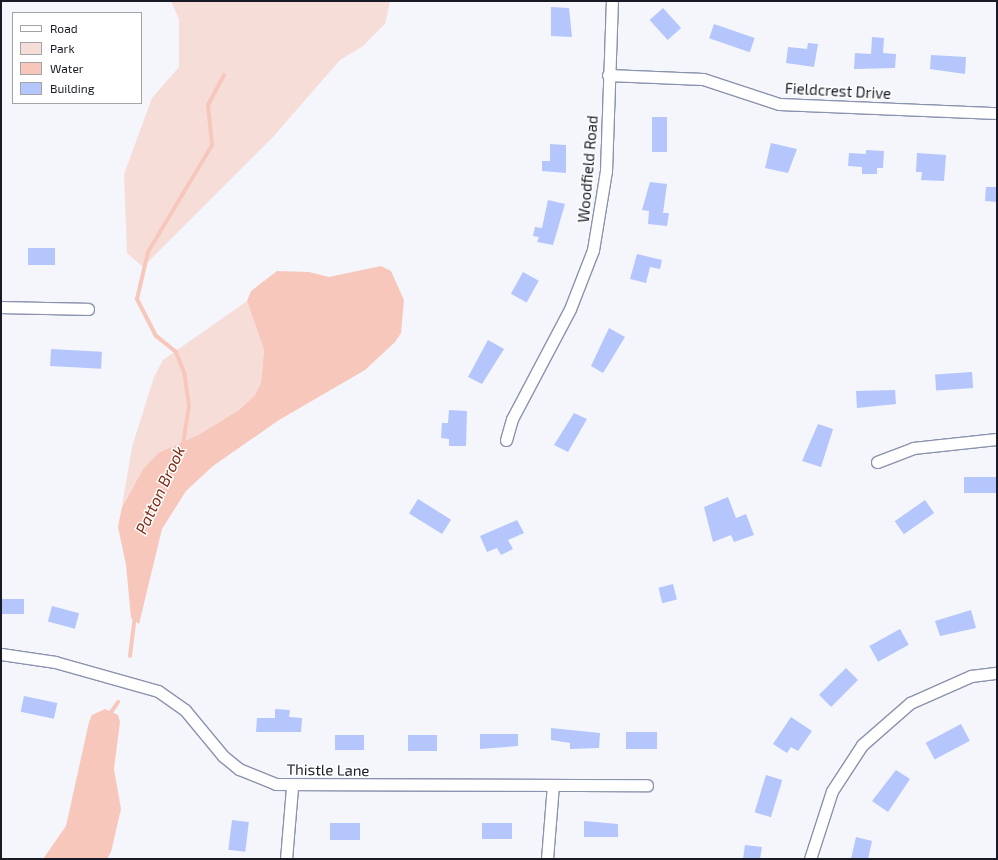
<!DOCTYPE html>
<style>
body{margin:0}
#map{position:relative;width:998px;height:860px;overflow:hidden;background:#f4f6fc;font-family:"Exo 2",sans-serif}
div>[style]{position:absolute}
.green>*{inset:0;background:#f7ddd7}
.water>*{inset:0;background:#f8c7bb}
.stream>*{height:4px;margin:-2px;padding:0 2px;transform-origin:2px;border-radius:2px;background:#f8c7bb}
.building>*{inset:0;background:#b4c6fb;transform-origin:0 0}
.roads{filter:drop-shadow(1px 0 #8a93ad) drop-shadow(-1px 0 #8a93ad) drop-shadow(0 1px #8a93ad) drop-shadow(0 -1px #8a93ad)}
.street>*{height:11px;margin:-5.5px;padding:0 5.5px;transform-origin:5.5px;border-radius:5.5px;background:#fff}
span{translate:-50% -50%;white-space:nowrap;text-align:center;line-height:1.15;-webkit-text-stroke:3px #fff;paint-order:stroke}
.street-label{font-size:15px;color:#181b25}
.water-label{font-size:16px;color:#832a14;font-style:italic}
.frame{position:absolute;inset:0;border:2px solid #181b25;pointer-events:none}
.legend{position:absolute;left:12px;top:12px;width:130px;height:92px;box-sizing:border-box;background:#fff;border:1px solid #a3a4a8;margin:0;padding:5px 7px;list-style:none;font-size:12px;color:#181b25}
.legend li{display:flex;align-items:center;gap:8px;height:20px}
.legend b{width:20px;border:1px solid #a3a4a8}
</style>
<div id="map">
<div class="green">
<div style="clip-path:polygon(171px 1px,390px 1px,385px 24px,363px 46px,340px 60px,273px 137px,143px 267px,127px 253px,124px 174px,152px 98px,179px 67px,179px 19px)"></div>
<div style="clip-path:polygon(247px 301px,264px 350px,261px 383px,255px 395px,239px 410px,198px 435px,158px 453px,143px 469px,122px 506px,132px 447px,154px 377px,163px 360px)"></div>
</div>
<div class="water">
<div style="clip-path:polygon(381px 266px,391px 271px,404px 300px,401px 333px,395px 342px,365px 370px,279px 420px,213px 466px,186px 491px,162px 529px,139px 624px,131px 618px,126px 565px,118px 527px,122px 507px,143px 469px,158px 453px,198px 435px,239px 410px,255px 395px,261px 383px,264px 350px,247px 301px,251px 291px,277px 271px,309px 272px,329px 277px)"></div>
<div style="clip-path:polygon(105px 709px,118px 715px,120px 722px,114px 769px,121px 809px,111px 852px,107px 859px,43px 859px,66px 826px,89px 722px,92px 715px)"></div>
</div>
<div class="stream">
<div style="left:183px;top:444px;width:38px;rotate:-81deg"></div>
<div style="left:189px;top:406px;width:34px;rotate:-98deg"></div>
<div style="left:184px;top:372px;width:22px;rotate:-112deg"></div>
<div style="left:176px;top:352px;width:26px;rotate:-141deg"></div>
<div style="left:156px;top:336px;width:42px;rotate:-117.2deg"></div>
<div style="left:137px;top:299px;width:48px;rotate:-76.8deg"></div>
<div style="left:148px;top:252px;width:125px;rotate:-59.1deg"></div>
<div style="left:212px;top:145px;width:40px;rotate:-95.7deg"></div>
<div style="left:208px;top:105px;width:34px;rotate:-62deg"></div>
<div style="left:130px;top:656px;width:38px;rotate:-83deg"></div>
<div style="left:109px;top:715px;width:16px;rotate:-55deg"></div>
</div>
<div class="building">
<div style="clip-path:polygon(551px 7px,569px 8px,572px 37px,551px 36px)"></div>
<div style="left:663px;top:8px;width:27px;height:18px;rotate:48deg"></div>
<div style="left:714px;top:24px;width:43px;height:15px;rotate:19deg"></div>
<div style="clip-path:polygon(872px 37px,884px 38px,883px 53px,896px 54px,895px 68px,854px 69px,855px 53px,871px 54px)"></div>
<div style="clip-path:polygon(808px 43px,818px 44px,814px 67px,786px 63px,788px 47px,807px 49px)"></div>
<div style="clip-path:polygon(931px 55px,966px 57px,965px 74px,930px 69px)"></div>
<div style="left:652px;top:117px;width:15px;height:35px"></div>
<div style="clip-path:polygon(771px 143px,797px 149px,788px 173px,765px 168px)"></div>
<div style="clip-path:polygon(550px 144px,566px 145px,566px 173px,542px 171px,542px 161px,550px 161px)"></div>
<div style="clip-path:polygon(866px 150px,884px 151px,883px 168px,877px 168px,877px 174px,862px 174px,862px 167px,848px 166px,849px 153px,866px 154px)"></div>
<div style="clip-path:polygon(917px 153px,946px 155px,944px 181px,921px 180px,922px 172px,916px 172px)"></div>
<div style="clip-path:polygon(650px 182px,667px 184px,663px 213px,669px 213px,667px 226px,648px 224px,649px 211px,642px 210px)"></div>
<div style="clip-path:polygon(986px 187px,997px 187px,997px 202px,985px 201px)"></div>
<div style="clip-path:polygon(548px 200px,565px 204px,553px 245px,537px 242px,539px 237px,533px 236px,535px 227px,542px 228px)"></div>
<div style="left:28px;top:248px;width:27px;height:17px"></div>
<div style="clip-path:polygon(637px 254px,662px 260px,660px 269px,650px 267px,646px 283px,630px 279px)"></div>
<div style="left:523px;top:272px;width:18px;height:25px;rotate:29deg"></div>
<div style="clip-path:polygon(609px 328px,625px 337px,603px 373px,591px 366px)"></div>
<div style="clip-path:polygon(488px 340px,504px 349px,482px 384px,468px 377px)"></div>
<div style="left:51px;top:349px;width:51px;height:17px;rotate:3deg"></div>
<div style="left:972px;top:372px;width:16px;height:37px;rotate:86deg"></div>
<div style="clip-path:polygon(895px 390px,896px 404px,857px 408px,856px 391px)"></div>
<div style="clip-path:polygon(449px 410px,467px 411px,466px 446px,449px 446px,449px 439px,441px 438px,442px 423px,448px 423px)"></div>
<div style="clip-path:polygon(574px 413px,587px 419px,568px 452px,554px 445px)"></div>
<div style="clip-path:polygon(818px 424px,833px 429px,821px 467px,802px 461px)"></div>
<div style="left:964px;top:477px;width:33px;height:16px"></div>
<div style="clip-path:polygon(728px 497px,736px 518px,746px 514px,754px 535px,734px 542px,731px 535px,713px 542px,704px 507px)"></div>
<div style="left:418px;top:499px;width:39px;height:17px;rotate:32deg"></div>
<div style="left:925px;top:500px;width:16px;height:37px;rotate:55deg"></div>
<div style="clip-path:polygon(517px 520px,524px 533px,508px 540px,513px 549px,501px 555px,497px 548px,487px 552px,480px 536px)"></div>
<div style="left:673px;top:584px;width:16px;height:15px;rotate:76deg"></div>
<div style="left:1px;top:599px;width:23px;height:15px"></div>
<div style="left:52px;top:606px;width:28px;height:16px;rotate:15deg"></div>
<div style="clip-path:polygon(971px 610px,976px 628px,940px 636px,935px 621px)"></div>
<div style="left:900px;top:629px;width:18px;height:35px;rotate:61deg"></div>
<div style="left:846px;top:668px;width:17px;height:38px;rotate:45deg"></div>
<div style="left:24px;top:696px;width:34px;height:16px;rotate:12deg"></div>
<div style="clip-path:polygon(275px 709px,290px 710px,289px 717px,302px 718px,301px 732px,256px 732px,257px 718px,275px 718px)"></div>
<div style="clip-path:polygon(791px 717px,812px 731px,798px 751px,791px 747px,787px 753px,773px 744px)"></div>
<div style="left:961px;top:724px;width:19px;height:40px;rotate:62deg"></div>
<div style="clip-path:polygon(551px 728px,600px 733px,599px 748px,570px 749px,570px 743px,551px 740px)"></div>
<div style="left:626px;top:732px;width:31px;height:17px"></div>
<div style="clip-path:polygon(480px 734px,518px 734px,518px 746px,480px 749px)"></div>
<div style="left:335px;top:735px;width:29px;height:15px"></div>
<div style="left:408px;top:735px;width:29px;height:16px"></div>
<div style="clip-path:polygon(896px 770px,910px 779px,888px 812px,872px 801px)"></div>
<div style="left:766px;top:775px;width:17px;height:39px;rotate:17deg"></div>
<div style="left:232px;top:820px;width:17px;height:30px;rotate:7deg"></div>
<div style="clip-path:polygon(584px 821px,618px 824px,618px 837px,584px 837px)"></div>
<div style="left:330px;top:823px;width:30px;height:17px"></div>
<div style="left:482px;top:823px;width:30px;height:16px"></div>
<div style="clip-path:polygon(856px 837px,872px 841px,868px 859px,851px 859px)"></div>
<div style="clip-path:polygon(745px 845px,762px 847px,760px 859px,743px 859px)"></div>
</div>
<div class="roads">
<div class="street">
<div style="left:608px;top:75px;width:95px;rotate:2.4deg"></div>
<div style="left:703px;top:79px;width:80px;rotate:18.2deg"></div>
<div style="left:779px;top:104px;width:218px;rotate:2.4deg"></div>
<div style="left:1px;top:307px;width:87px;rotate:1.3deg"></div>
<div style="left:506px;top:440px;width:22px;rotate:-74deg"></div>
<div style="left:512px;top:419px;width:124px;rotate:-62.2deg"></div>
<div style="left:570px;top:309px;width:63px;rotate:-68.7deg"></div>
<div style="left:593px;top:250px;width:80px;rotate:-80.7deg"></div>
<div style="left:606px;top:171px;width:170px;rotate:-88deg"></div>
<div style="left:877px;top:462px;width:39px;rotate:-21deg"></div>
<div style="left:913px;top:448px;width:84px;rotate:-6.1deg"></div>
<div style="left:1px;top:654px;width:55px;rotate:8.4deg"></div>
<div style="left:55px;top:662px;width:107px;rotate:15.7deg"></div>
<div style="left:158px;top:691px;width:33px;rotate:35deg"></div>
<div style="left:185px;top:710px;width:60px;rotate:50.4deg"></div>
<div style="left:223px;top:756px;width:21px;rotate:39deg"></div>
<div style="left:239px;top:769px;width:40px;rotate:22deg"></div>
<div style="left:276px;top:784px;width:371px;rotate:0.2deg"></div>
<div style="left:286px;top:859px;width:72px;rotate:-85.2deg"></div>
<div style="left:547px;top:859px;width:74px;rotate:-85.4deg"></div>
<div style="left:810px;top:859px;width:71px;rotate:-72.1deg"></div>
<div style="left:832px;top:791px;width:55px;rotate:-56.9deg"></div>
<div style="left:862px;top:745px;width:64px;rotate:-41.2deg"></div>
<div style="left:910px;top:703px;width:67px;rotate:-23.9deg"></div>
<div style="left:971px;top:676px;width:26px;rotate:-7deg"></div>
</div>
</div>
<div class="street-label">
<span style="left:838px;top:91px;rotate:3deg">Fieldcrest Drive</span>
<span style="left:588px;top:169px;rotate:-85deg">Woodfield Road</span>
<span style="left:328px;top:770px;rotate:1deg">Thistle Lane</span>
</div>
<div class="water-label">
<span style="left:160px;top:490px;rotate:-65deg">Patton Brook</span>
</div>
<div class="frame"></div>
<ul class="legend">
<li><b style="height:5px;background:#fff"></b>Road</li>
<li><b style="height:11px;background:#f7ddd7"></b>Park</li>
<li><b style="height:11px;background:#f8c7bb"></b>Water</li>
<li><b style="height:11px;background:#b4c6fb"></b>Building</li>
</ul>
</div>
